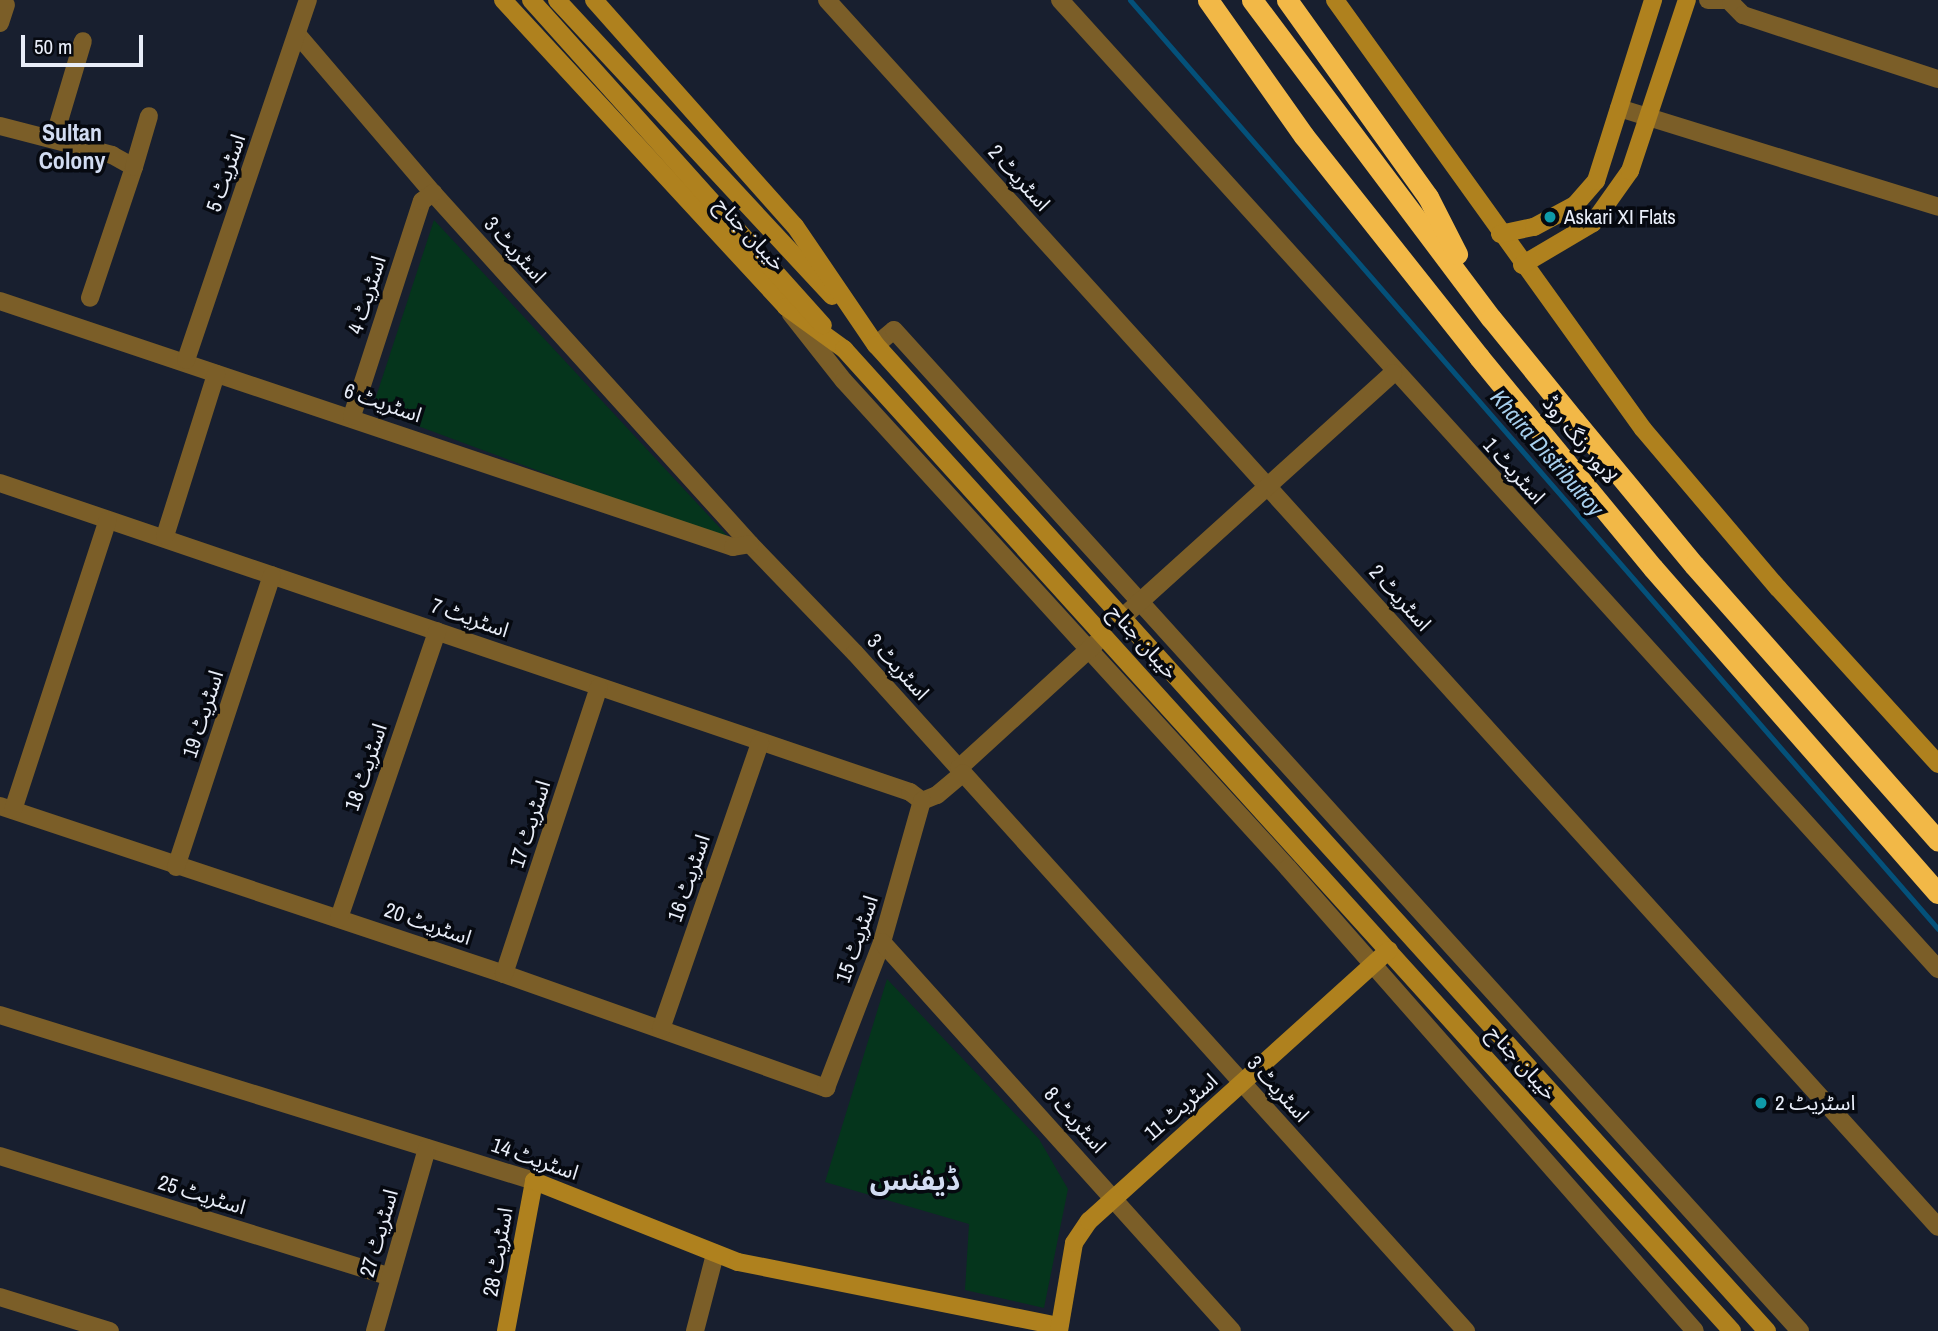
<!DOCTYPE html>
<meta charset="utf-8">
<style>
body{margin:0}
#map{position:relative;width:1938px;height:1331px;overflow:hidden;background:#181f2f;font-family:"Archivo Narrow","Noto Sans Arabic",sans-serif}
div>[style]{position:absolute}
.green>*{inset:0;background:#05351c}
.stream>*{height:5px;margin:-2.5px;padding:0 2.5px;transform-origin:2.5px;border-radius:2.5px;background:#04517a}
.street>*{height:18px;margin:-9px;padding:0 9px;transform-origin:9px;border-radius:9px;background:#7b5e28}
.secondary>*{height:18px;margin:-9px;padding:0 9px;transform-origin:9px;border-radius:9px;background:#af811e}
.highway>*{height:21px;margin:-10.5px;padding:0 10.5px;transform-origin:10.5px;border-radius:10.5px;background:#f2b847}
.dots>*{width:19px;height:19px;translate:-50% -50%;box-sizing:border-box;border:4px solid #060910;border-radius:50%}
span{translate:-50% -50%;white-space:nowrap;text-align:center;line-height:1.15;-webkit-text-stroke:7px #060910;paint-order:stroke}
.street-label{font-size:21px;color:#e8edf8}
.poi-label{font-size:21px;color:#e8edf8}
.left{translate:0 -50%;text-align:left}
.water-label{font-size:23px;color:#a8d0ee;font-style:italic}
.quarter-label{font-size:24px;color:#d2dcf2;font-weight:700}
.district-label{font-size:28px;color:#d2dcf2;font-weight:700}
.scale{position:absolute;left:21px;top:35px;width:122px;height:32px;box-sizing:border-box;border:4px solid #e8edf8;border-top:0;padding-left:9px;font-size:21px;line-height:24px;white-space:nowrap;color:#e8edf8;-webkit-text-stroke:5px #060910;paint-order:stroke}
</style>
<div id="map">
<div class="green">
<div style="clip-path:polygon(434px 220px,735px 544px,372px 409px)"></div>
<div style="clip-path:polygon(887px 979px,1039px 1139px,1068px 1189px,1044px 1308px,965px 1290px,969px 1224px,825px 1182px)"></div>
</div>
<div class="stream">
<div style="left:1130px;top:0;width:1231px;rotate:48.98deg"></div>
</div>
<div class="street">
<div style="left:827px;top:0;width:1655px;rotate:47.84deg"></div>
<div style="left:1060px;top:0;width:1308px;rotate:47.82deg"></div>
<div style="left:1708px;top:0;width:24px"></div>
<div style="left:1731px;top:3px;width:17px;rotate:45deg"></div>
<div style="left:1743px;top:15px;width:205px;rotate:18.2deg"></div>
<div style="left:0;top:23px;width:19px;rotate:-72deg"></div>
<div style="left:297px;top:34px;width:209px;rotate:49.5deg"></div>
<div style="left:433px;top:193px;width:473px;rotate:47.9deg"></div>
<div style="left:750px;top:544px;width:151px;rotate:46.1deg"></div>
<div style="left:855px;top:653px;width:913px;rotate:47.98deg"></div>
<div style="left:1619px;top:108px;width:334px;rotate:17.2deg"></div>
<div style="left:0;top:126px;width:116px;rotate:14.5deg"></div>
<div style="left:112px;top:155px;width:25px;rotate:29deg"></div>
<div style="left:134px;top:167px;width:138px;rotate:108.6deg"></div>
<div style="left:54px;top:138px;width:101px;rotate:-73.4deg"></div>
<div style="left:134px;top:167px;width:53px;rotate:-73.6deg"></div>
<div style="left:0;top:301px;width:773px;rotate:18.55deg"></div>
<div style="left:733px;top:547px;width:17px;rotate:-10deg"></div>
<div style="left:791px;top:314px;width:85px;rotate:51.7deg"></div>
<div style="left:844px;top:381px;width:659px;rotate:47.64deg"></div>
<div style="left:1288px;top:868px;width:616px;rotate:48.68deg"></div>
<div style="left:876px;top:345px;width:23px;rotate:-40deg"></div>
<div style="left:894px;top:330px;width:1350px;rotate:47.85deg"></div>
<div style="left:186px;top:360px;width:380px;rotate:-71.3deg"></div>
<div style="left:352px;top:416px;width:226px;rotate:-72deg"></div>
<div style="left:422px;top:201px;width:14px;rotate:-36deg"></div>
<div style="left:0;top:483px;width:961px;rotate:18.76deg"></div>
<div style="left:910px;top:792px;width:15px;rotate:37deg"></div>
<div style="left:165px;top:536px;width:170px;rotate:-72.5deg"></div>
<div style="left:1123px;top:617px;width:364px;rotate:-42.1deg"></div>
<div style="left:959px;top:768px;width:185px;rotate:-42.4deg"></div>
<div style="left:922px;top:801px;width:16px;rotate:-22deg"></div>
<div style="left:937px;top:795px;width:34px;rotate:-40deg"></div>
<div style="left:0;top:806px;width:531px;rotate:18.43deg"></div>
<div style="left:504px;top:974px;width:342px;rotate:19.5deg"></div>
<div style="left:826px;top:1088px;width:156px;rotate:-69deg"></div>
<div style="left:882px;top:942px;width:147px;rotate:-74.2deg"></div>
<div style="left:13px;top:810px;width:305px;rotate:-71.9deg"></div>
<div style="left:176px;top:867px;width:307px;rotate:-71.8deg"></div>
<div style="left:339px;top:918px;width:303px;rotate:-71.1deg"></div>
<div style="left:882px;top:942px;width:523px;rotate:48.02deg"></div>
<div style="left:504px;top:974px;width:302px;rotate:-71.7deg"></div>
<div style="left:0;top:1015px;width:559px;rotate:17.27deg"></div>
<div style="left:661px;top:1029px;width:303px;rotate:-70.9deg"></div>
<div style="left:0;top:1156px;width:408px;rotate:17.2deg"></div>
<div style="left:0;top:1297px;width:115px;rotate:17.2deg"></div>
<div style="left:375px;top:1331px;width:190px;rotate:-74.1deg"></div>
<div style="left:695px;top:1331px;width:80px;rotate:-75.4deg"></div>
</div>
<div class="secondary">
<div style="left:503px;top:0;width:418px;rotate:47.3deg"></div>
<div style="left:786px;top:307px;width:72px;rotate:35.9deg"></div>
<div style="left:844px;top:349px;width:1324px;rotate:47.88deg"></div>
<div style="left:531px;top:0;width:437px;rotate:48.1deg"></div>
<div style="left:557px;top:0;width:404px;rotate:47.1deg"></div>
<div style="left:594px;top:0;width:302px;rotate:48.4deg"></div>
<div style="left:795px;top:226px;width:144px;rotate:55.8deg"></div>
<div style="left:876px;top:345px;width:1329px;rotate:47.9deg"></div>
<div style="left:1335px;top:0;width:528px;rotate:54.32deg"></div>
<div style="left:1643px;top:429px;width:209px;rotate:49.7deg"></div>
<div style="left:1778px;top:588px;width:238px;rotate:47.7deg"></div>
<div style="left:1500px;top:234px;width:35px;rotate:-12deg"></div>
<div style="left:1534px;top:227px;width:47px;rotate:-28.2deg"></div>
<div style="left:1575px;top:205px;width:32px;rotate:-49deg"></div>
<div style="left:1596px;top:181px;width:190px;rotate:-72.5deg"></div>
<div style="left:1522px;top:265px;width:82px;rotate:-30.6deg"></div>
<div style="left:1593px;top:223px;width:64px;rotate:-54.6deg"></div>
<div style="left:1630px;top:171px;width:180px;rotate:-71.6deg"></div>
<div style="left:506px;top:1331px;width:153px;rotate:-79.4deg"></div>
<div style="left:534px;top:1181px;width:219px;rotate:21.7deg"></div>
<div style="left:738px;top:1262px;width:327px;rotate:11.3deg"></div>
<div style="left:1059px;top:1331px;width:89px;rotate:-80.3deg"></div>
<div style="left:1074px;top:1243px;width:27px;rotate:-56deg"></div>
<div style="left:1089px;top:1221px;width:404px;rotate:-42.1deg"></div>
</div>
<div class="highway">
<div style="left:1208px;top:0;width:166px;rotate:54.8deg"></div>
<div style="left:1304px;top:136px;width:282px;rotate:51.6deg"></div>
<div style="left:1479px;top:357px;width:273px;rotate:50.5deg"></div>
<div style="left:1653px;top:568px;width:432px;rotate:48.8deg"></div>
<div style="left:1252px;top:0;width:398px;rotate:53.1deg"></div>
<div style="left:1491px;top:318px;width:132px;rotate:50.9deg"></div>
<div style="left:1574px;top:420px;width:188px;rotate:50.4deg"></div>
<div style="left:1694px;top:565px;width:368px;rotate:48.5deg"></div>
<div style="left:1287px;top:0;width:242px;rotate:54.4deg"></div>
<div style="left:1428px;top:197px;width:64px;rotate:63deg"></div>
</div>
<div class="dots">
<div style="left:1550px;top:217px;background:#0f9aa8"></div>
<div style="left:1761px;top:1103px;background:#0f9aa8"></div>
</div>
<div class="street-label">
<span style="left:226px;top:173px;rotate:-71deg">اسٹریٹ 5</span>
<span style="left:1019px;top:178px;rotate:48deg">اسٹریٹ 2</span>
<span style="left:750px;top:234px;rotate:47deg">خیبان جناح</span>
<span style="left:515px;top:250px;rotate:48deg">اسٹریٹ 3</span>
<span style="left:367px;top:295px;rotate:-72deg">اسٹریٹ 4</span>
<span style="left:383px;top:403px;rotate:19deg">اسٹریٹ 6</span>
<span style="left:1580px;top:440px;rotate:51deg">لاہور رنگ روڈ</span>
<span style="left:1514px;top:471px;rotate:48deg">اسٹریٹ 1</span>
<span style="left:1400px;top:598px;rotate:48deg">اسٹریٹ 2</span>
<span style="left:470px;top:618px;rotate:19deg">اسٹریٹ 7</span>
<span style="left:1143px;top:642px;rotate:48deg">خیبان جناح</span>
<span style="left:898px;top:667px;rotate:48deg">اسٹریٹ 3</span>
<span style="left:203px;top:714px;rotate:-72deg">اسٹریٹ 19</span>
<span style="left:366px;top:767px;rotate:-71deg">اسٹریٹ 18</span>
<span style="left:530px;top:824px;rotate:-72deg">اسٹریٹ 17</span>
<span style="left:689px;top:878px;rotate:-71deg">اسٹریٹ 16</span>
<span style="left:428px;top:924px;rotate:19deg">اسٹریٹ 20</span>
<span style="left:857px;top:939px;rotate:-71deg">اسٹریٹ 15</span>
<span style="left:1522px;top:1063px;rotate:48deg">خیبان جناح</span>
<span style="left:1278px;top:1089px;rotate:48deg">اسٹریٹ 3</span>
<span style="left:1181px;top:1107px;rotate:-41deg">اسٹریٹ 11</span>
<span style="left:1075px;top:1120px;rotate:48deg">اسٹریٹ 8</span>
<span style="left:535px;top:1159px;rotate:19deg">اسٹریٹ 14</span>
<span style="left:202px;top:1195px;rotate:17deg">اسٹریٹ 25</span>
<span style="left:379px;top:1233px;rotate:-74deg">اسٹریٹ 27</span>
<span style="left:498px;top:1252px;rotate:-80deg">اسٹریٹ 28</span>
</div>
<div class="poi-label">
<span class="left" style="left:1564px;top:217px">Askari XI Flats</span>
<span class="left" style="left:1775px;top:1103px">اسٹریٹ 2</span>
</div>
<div class="water-label">
<span style="left:1547px;top:453px;rotate:49deg">Khaira Distributroy</span>
</div>
<div class="quarter-label">
<span style="left:72px;top:147px">Sultan<br>Colony</span>
</div>
<div class="district-label">
<span style="left:915px;top:1180px">ڈیفنس</span>
</div>
<div class="scale">50 m</div>
</div>
